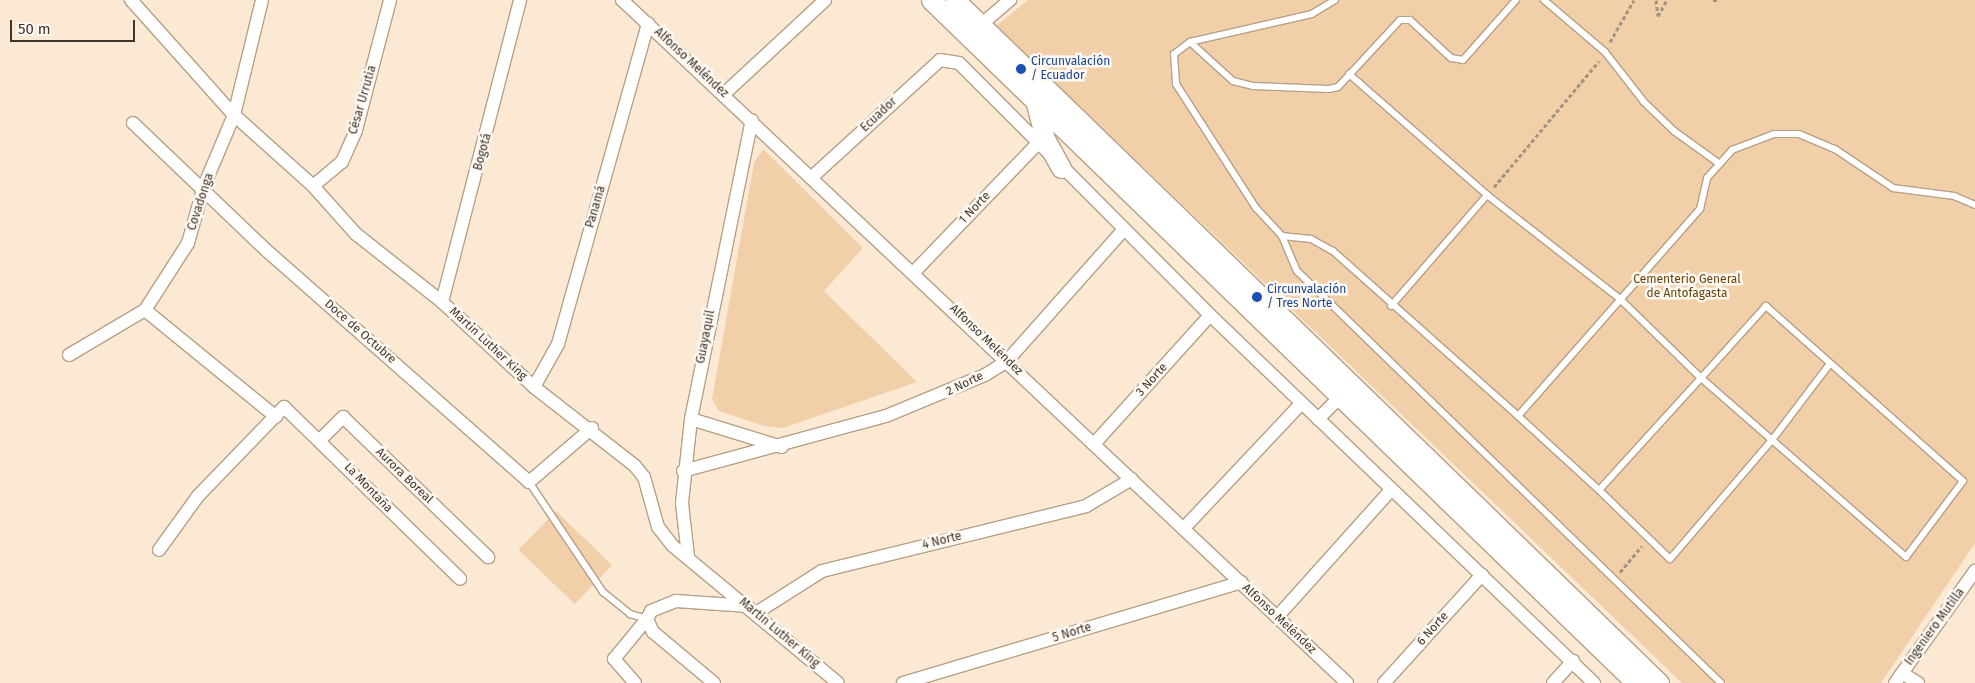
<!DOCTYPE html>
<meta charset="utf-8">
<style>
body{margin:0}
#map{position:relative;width:1975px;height:683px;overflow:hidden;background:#fce9d3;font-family:"Fira Sans",sans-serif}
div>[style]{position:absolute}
.green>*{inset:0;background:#f1cfa8;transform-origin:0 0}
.path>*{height:3px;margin-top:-1.5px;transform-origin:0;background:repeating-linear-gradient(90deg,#a29483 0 4px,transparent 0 6.5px)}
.roads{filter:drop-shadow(1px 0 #b6a086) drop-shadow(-1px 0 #b6a086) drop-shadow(0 1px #b6a086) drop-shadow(0 -1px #b6a086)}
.lane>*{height:6px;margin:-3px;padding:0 3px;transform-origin:3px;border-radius:3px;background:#fff}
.street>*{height:12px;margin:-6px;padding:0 6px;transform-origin:6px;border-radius:6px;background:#fff}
.secondary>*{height:19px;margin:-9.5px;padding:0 9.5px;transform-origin:9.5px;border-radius:9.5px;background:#fff}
.dots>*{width:14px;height:14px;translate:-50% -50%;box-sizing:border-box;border:2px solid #fef9f3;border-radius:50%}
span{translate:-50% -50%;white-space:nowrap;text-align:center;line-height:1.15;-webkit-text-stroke:5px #fef9f3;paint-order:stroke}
.transit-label{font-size:12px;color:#164399}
.left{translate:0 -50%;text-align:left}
.street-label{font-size:12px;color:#3f362b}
.park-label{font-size:12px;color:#6a440b}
.scale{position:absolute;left:10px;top:20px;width:125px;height:22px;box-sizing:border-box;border:2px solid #3f362b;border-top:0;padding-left:6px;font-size:15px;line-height:18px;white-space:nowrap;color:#3f362b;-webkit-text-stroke:4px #fef9f3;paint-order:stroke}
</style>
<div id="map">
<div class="green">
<div style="clip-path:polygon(1028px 0,1975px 0,1975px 543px,1881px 683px,1682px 683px,996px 26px)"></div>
<div style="clip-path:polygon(763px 149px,863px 248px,824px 291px,917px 382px,783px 428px,764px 426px,719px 411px,712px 399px,754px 163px)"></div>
<div style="left:556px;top:511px;width:78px;height:54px;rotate:44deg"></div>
</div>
<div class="path">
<div style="left:1656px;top:0;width:16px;rotate:83deg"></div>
<div style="left:1658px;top:16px;width:18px;rotate:-61deg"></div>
<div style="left:1713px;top:0;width:6px"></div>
<div style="left:1610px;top:42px;width:48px;rotate:-60.3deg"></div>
<div style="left:1494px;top:187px;width:164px;rotate:-50.2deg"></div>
<div style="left:1620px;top:572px;width:34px;rotate:-50deg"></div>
</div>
<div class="roads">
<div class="lane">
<div style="left:1335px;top:0;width:27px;rotate:149deg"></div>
<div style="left:1312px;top:14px;width:125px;rotate:167.1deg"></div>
<div style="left:1190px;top:42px;width:20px;rotate:143deg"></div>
<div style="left:1174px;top:54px;width:30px;rotate:86deg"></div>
<div style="left:1176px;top:84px;width:148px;rotate:57.2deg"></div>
<div style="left:1256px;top:208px;width:38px;rotate:47deg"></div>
<div style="left:1282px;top:236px;width:29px;rotate:6deg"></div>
<div style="left:1311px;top:239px;width:25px;rotate:29deg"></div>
<div style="left:1333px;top:251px;width:248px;rotate:41.7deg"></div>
<div style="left:1544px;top:0;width:80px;rotate:40.4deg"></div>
<div style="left:1605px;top:52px;width:63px;rotate:52deg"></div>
<div style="left:1644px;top:102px;width:42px;rotate:44deg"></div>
<div style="left:1674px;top:131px;width:53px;rotate:35.8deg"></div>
<div style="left:1190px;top:42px;width:58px;rotate:42.2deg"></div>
<div style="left:1233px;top:81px;width:21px;rotate:14deg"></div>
<div style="left:1253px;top:86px;width:76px;rotate:2.3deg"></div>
<div style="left:1329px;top:89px;width:9px;rotate:-13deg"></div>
<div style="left:1338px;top:87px;width:91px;rotate:-47.2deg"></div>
<div style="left:1400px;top:20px;width:10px"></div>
<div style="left:1410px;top:20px;width:56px;rotate:42.8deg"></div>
<div style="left:1451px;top:58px;width:12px;rotate:9deg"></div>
<div style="left:1463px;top:60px;width:80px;rotate:-48.5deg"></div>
<div style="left:1349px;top:74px;width:184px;rotate:41.2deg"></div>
<div style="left:1487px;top:195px;width:169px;rotate:38deg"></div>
<div style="left:1620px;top:299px;width:113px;rotate:44.3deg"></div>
<div style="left:1701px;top:378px;width:94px;rotate:41.1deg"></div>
<div style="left:1772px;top:440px;width:178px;rotate:41.1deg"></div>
<div style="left:1906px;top:557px;width:95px;rotate:-53.1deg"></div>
<div style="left:1963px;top:481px;width:264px;rotate:-138.4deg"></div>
<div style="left:1766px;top:306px;width:97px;rotate:132.1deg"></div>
<div style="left:1701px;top:378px;width:151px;rotate:132.3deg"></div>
<div style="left:1599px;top:490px;width:99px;rotate:44.2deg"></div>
<div style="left:1670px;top:559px;width:157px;rotate:-49.4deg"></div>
<div style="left:1772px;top:440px;width:94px;rotate:-52.8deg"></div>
<div style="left:1282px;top:236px;width:38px;rotate:67deg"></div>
<div style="left:1297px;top:271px;width:591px;rotate:44.18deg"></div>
<div style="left:1391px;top:306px;width:147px;rotate:-49.1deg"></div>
<div style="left:529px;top:482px;width:133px;rotate:56.1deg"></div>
<div style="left:603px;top:592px;width:35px;rotate:39deg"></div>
<div style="left:630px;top:614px;width:18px;rotate:16deg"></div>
<div style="left:1599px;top:490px;width:110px;rotate:-137.6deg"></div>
<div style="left:1518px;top:416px;width:276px;rotate:-48.7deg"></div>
<div style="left:1700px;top:209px;width:32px;rotate:-77deg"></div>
<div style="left:1707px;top:178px;width:38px;rotate:-48deg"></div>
<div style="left:1732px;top:150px;width:45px;rotate:-20.9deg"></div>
<div style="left:1774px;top:134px;width:25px"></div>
<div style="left:1799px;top:134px;width:39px;rotate:23deg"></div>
<div style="left:1835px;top:149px;width:70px;rotate:33.9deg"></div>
<div style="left:1893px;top:188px;width:62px;rotate:7.5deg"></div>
<div style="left:1954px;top:196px;width:23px;rotate:23deg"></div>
</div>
<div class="street">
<div style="left:131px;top:0;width:154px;rotate:48.2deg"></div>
<div style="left:234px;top:115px;width:106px;rotate:41.9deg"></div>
<div style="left:313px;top:186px;width:64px;rotate:48.1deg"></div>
<div style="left:356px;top:234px;width:110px;rotate:38.3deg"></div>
<div style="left:442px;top:302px;width:125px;rotate:42.7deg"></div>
<div style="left:534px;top:387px;width:128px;rotate:38deg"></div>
<div style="left:635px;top:466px;width:14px;rotate:51deg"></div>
<div style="left:644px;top:477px;width:52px;rotate:74.4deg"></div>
<div style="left:658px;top:527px;width:24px;rotate:52deg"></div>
<div style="left:673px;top:546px;width:214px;rotate:39.7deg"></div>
<div style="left:622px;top:0;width:996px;rotate:43.29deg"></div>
<div style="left:976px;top:29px;width:45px;rotate:-40.5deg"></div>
<div style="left:724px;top:94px;width:138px;rotate:-42.9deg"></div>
<div style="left:133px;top:123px;width:184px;rotate:43.7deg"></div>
<div style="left:266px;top:250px;width:351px;rotate:41.4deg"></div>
<div style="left:529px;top:482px;width:83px;rotate:-40.6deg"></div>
<div style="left:812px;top:177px;width:173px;rotate:-42.4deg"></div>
<div style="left:940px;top:60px;width:19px;rotate:9deg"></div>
<div style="left:959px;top:63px;width:356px;rotate:45.1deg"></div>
<div style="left:1210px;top:315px;width:532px;rotate:43.78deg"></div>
<div style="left:313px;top:186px;width:38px;rotate:-40deg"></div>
<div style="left:342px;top:162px;width:35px;rotate:-66deg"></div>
<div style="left:356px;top:130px;width:134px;rotate:-75.3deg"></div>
<div style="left:914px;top:272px;width:178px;rotate:-46.1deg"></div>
<div style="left:442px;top:302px;width:312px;rotate:-75.5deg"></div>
<div style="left:145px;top:310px;width:169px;rotate:39.2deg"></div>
<div style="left:69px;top:355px;width:88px;rotate:-30.6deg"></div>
<div style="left:145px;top:310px;width:80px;rotate:-57.3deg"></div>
<div style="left:188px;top:243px;width:59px;rotate:-74.3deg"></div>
<div style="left:204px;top:186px;width:77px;rotate:-67.1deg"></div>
<div style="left:234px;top:115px;width:118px;rotate:-76.3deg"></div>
<div style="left:534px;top:387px;width:49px;rotate:-60.8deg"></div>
<div style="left:558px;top:344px;width:333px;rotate:-74.3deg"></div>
<div style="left:691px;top:419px;width:95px;rotate:17.1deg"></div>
<div style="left:1318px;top:419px;width:40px;rotate:-45deg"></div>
<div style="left:320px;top:440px;width:33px;rotate:-45deg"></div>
<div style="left:343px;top:417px;width:202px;rotate:44deg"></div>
<div style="left:1094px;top:444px;width:173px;rotate:-48deg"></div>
<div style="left:683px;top:471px;width:210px;rotate:-15.2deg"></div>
<div style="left:886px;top:416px;width:107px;rotate:-22.5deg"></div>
<div style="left:985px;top:375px;width:26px;rotate:-32deg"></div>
<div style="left:1007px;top:361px;width:176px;rotate:-48.4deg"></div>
<div style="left:1184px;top:528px;width:170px;rotate:-46.7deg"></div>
<div style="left:159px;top:550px;width:67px;rotate:-54.2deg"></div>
<div style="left:198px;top:496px;width:124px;rotate:-46deg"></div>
<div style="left:284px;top:407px;width:246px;rotate:44.3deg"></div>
<div style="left:688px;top:556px;width:53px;rotate:-96.5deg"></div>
<div style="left:682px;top:503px;width:84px;rotate:-83.9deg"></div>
<div style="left:691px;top:419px;width:305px;rotate:-78.5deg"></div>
<div style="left:756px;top:613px;width:78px;rotate:-32.5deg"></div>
<div style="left:822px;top:571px;width:272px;rotate:-13.8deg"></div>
<div style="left:1086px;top:506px;width:53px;rotate:-30.4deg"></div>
<div style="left:1277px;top:617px;width:171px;rotate:-48.1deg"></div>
<div style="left:1902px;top:673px;width:19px;rotate:32deg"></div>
<div style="left:635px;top:683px;width:32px;rotate:-131deg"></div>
<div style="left:614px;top:659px;width:52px;rotate:-50.5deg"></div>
<div style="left:714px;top:683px;width:80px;rotate:-140.1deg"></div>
<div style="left:653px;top:632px;width:14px;rotate:-115deg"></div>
<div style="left:647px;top:619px;width:9px;rotate:-63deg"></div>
<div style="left:651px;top:611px;width:27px;rotate:-22deg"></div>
<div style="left:676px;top:601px;width:72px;rotate:4deg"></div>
<div style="left:903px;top:683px;width:353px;rotate:-16.6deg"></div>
<div style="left:1384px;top:683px;width:146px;rotate:-47.8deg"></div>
<div style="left:1553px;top:683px;width:30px;rotate:-48deg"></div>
<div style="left:1895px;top:683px;width:138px;rotate:-54.5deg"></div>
</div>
<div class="secondary">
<div style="left:931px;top:0;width:982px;rotate:44.09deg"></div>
<div style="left:955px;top:0;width:981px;rotate:44.13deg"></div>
<div style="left:1035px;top:100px;width:40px;rotate:75.6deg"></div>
<div style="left:1045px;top:139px;width:33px;rotate:61deg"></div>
</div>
</div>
<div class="dots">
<div style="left:1021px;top:69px;background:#1a4fb4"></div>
<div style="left:1257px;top:297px;background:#1a4fb4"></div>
</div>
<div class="transit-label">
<span class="left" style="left:1031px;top:69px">Circunvalación<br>/ Ecuador</span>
<span class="left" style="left:1267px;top:297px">Circunvalación<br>/ Tres Norte</span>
</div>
<div class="street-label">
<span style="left:691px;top:63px;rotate:43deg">Alfonso Meléndez</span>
<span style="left:363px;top:100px;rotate:-74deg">César Urrutia</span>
<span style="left:879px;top:115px;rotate:-43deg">Ecuador</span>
<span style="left:483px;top:152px;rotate:-75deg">Bogotá</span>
<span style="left:201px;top:202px;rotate:-72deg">Covadonga</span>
<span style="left:596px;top:207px;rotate:-74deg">Panamá</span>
<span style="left:975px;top:208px;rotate:-46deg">1 Norte</span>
<span style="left:360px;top:332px;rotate:41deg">Doce de Octubre</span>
<span style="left:706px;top:337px;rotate:-79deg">Guayaquil</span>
<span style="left:986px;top:340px;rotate:44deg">Alfonso Meléndez</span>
<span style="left:488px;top:344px;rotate:43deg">Martin Luther King</span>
<span style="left:1152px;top:380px;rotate:-48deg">3 Norte</span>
<span style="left:965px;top:384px;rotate:-26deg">2 Norte</span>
<span style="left:404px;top:476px;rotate:44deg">Aurora Boreal</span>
<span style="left:368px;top:488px;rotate:46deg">La Montaña</span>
<span style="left:942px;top:541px;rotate:-14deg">4 Norte</span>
<span style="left:1279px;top:619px;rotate:43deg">Alfonso Meléndez</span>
<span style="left:1935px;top:627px;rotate:-54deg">Ingeniero Mutilla</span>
<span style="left:1433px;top:629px;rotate:-48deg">6 Norte</span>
<span style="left:779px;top:633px;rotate:40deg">Martin Luther King</span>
<span style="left:1072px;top:633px;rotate:-17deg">5 Norte</span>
</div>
<div class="park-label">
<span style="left:1687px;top:287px">Cementerio General<br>de Antofagasta</span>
</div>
<div class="scale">50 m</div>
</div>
